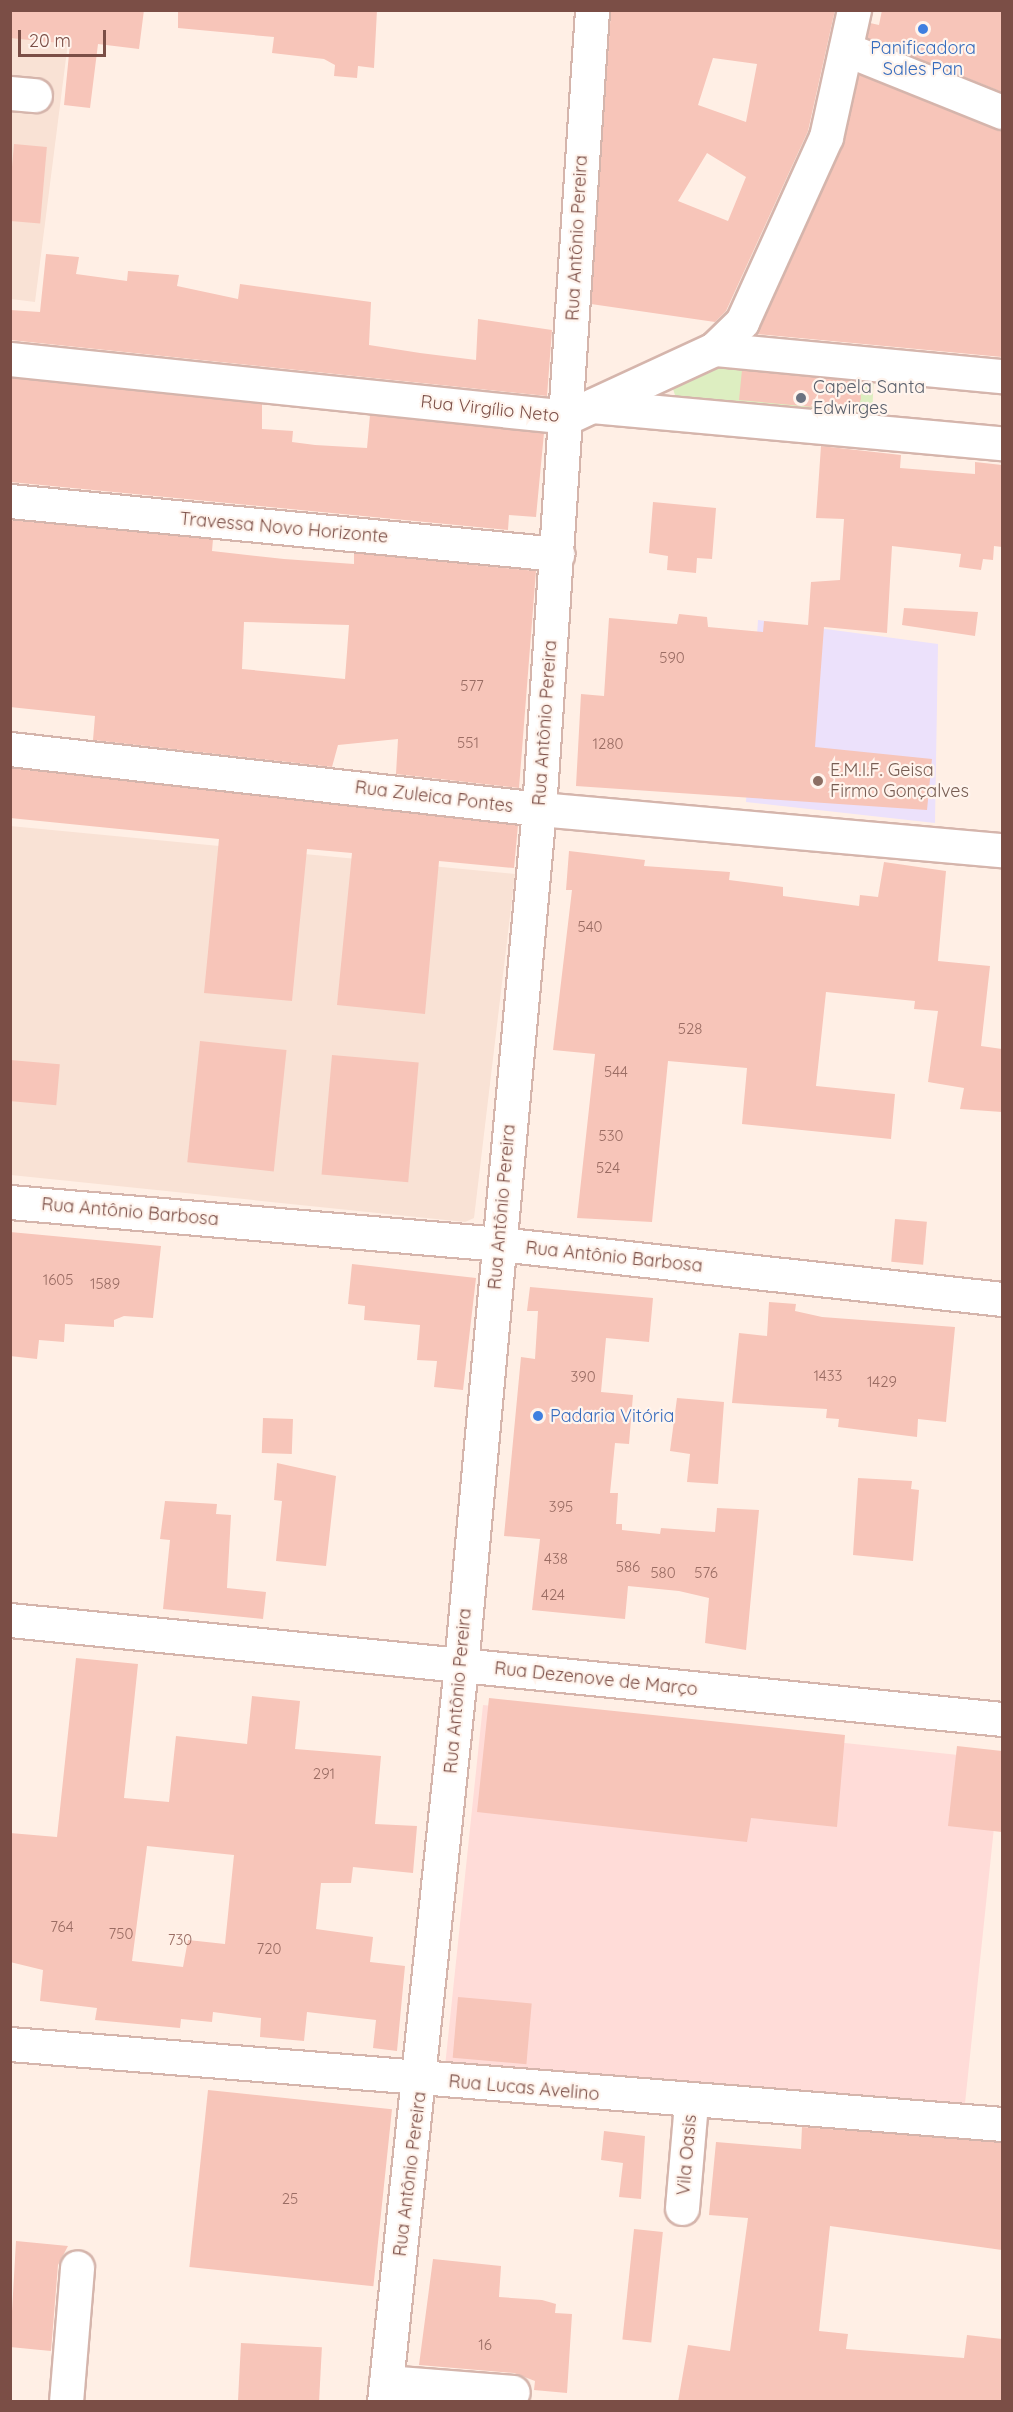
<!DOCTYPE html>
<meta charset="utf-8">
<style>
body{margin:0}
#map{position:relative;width:1013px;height:2412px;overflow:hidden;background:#ffefe5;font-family:Quicksand,sans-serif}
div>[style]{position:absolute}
.residential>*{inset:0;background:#f9e2d5}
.commercial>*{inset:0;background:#ffdcd8;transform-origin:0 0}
.education>*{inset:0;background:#ece1fb}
.green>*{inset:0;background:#ddeec1}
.building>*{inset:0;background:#f7c5b9;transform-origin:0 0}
.roads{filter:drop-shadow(2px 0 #d5b5ac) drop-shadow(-2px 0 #d5b5ac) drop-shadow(0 2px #d5b5ac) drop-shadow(0 -2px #d5b5ac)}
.minor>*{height:33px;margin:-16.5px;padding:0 16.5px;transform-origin:16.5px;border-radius:16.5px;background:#fff}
.dots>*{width:16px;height:16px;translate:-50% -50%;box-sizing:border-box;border:3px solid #fff4ed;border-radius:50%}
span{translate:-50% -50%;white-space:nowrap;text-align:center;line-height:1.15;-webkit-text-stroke:4.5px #fff4ed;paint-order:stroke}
.number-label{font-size:15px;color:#9a6c63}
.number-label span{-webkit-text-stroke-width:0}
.shop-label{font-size:18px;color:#366cbe}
.left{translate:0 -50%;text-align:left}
.street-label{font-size:18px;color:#7b4e46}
.worship-label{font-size:18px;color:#5b616d}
.education-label{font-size:18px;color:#785e54}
.frame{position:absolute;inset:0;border:12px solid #7b4e46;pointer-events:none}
.scale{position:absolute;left:18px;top:30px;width:88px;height:27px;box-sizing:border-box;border:3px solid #7b4e46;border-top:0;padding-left:8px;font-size:18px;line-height:21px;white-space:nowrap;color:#7b4e46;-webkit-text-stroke:4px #fff4ed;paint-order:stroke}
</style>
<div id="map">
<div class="residential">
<div style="clip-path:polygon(11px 11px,72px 11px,35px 302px,11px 299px)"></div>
<div style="clip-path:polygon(10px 826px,515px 874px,474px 1218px,465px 1222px,11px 1175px)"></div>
</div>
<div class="commercial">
<div style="left:483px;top:1705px;width:521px;height:366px;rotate:6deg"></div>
</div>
<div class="education">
<div style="clip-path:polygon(758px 620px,938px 644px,935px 823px,746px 802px)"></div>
</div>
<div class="green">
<div style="clip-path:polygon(719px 353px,874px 372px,872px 418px,677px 401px,672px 386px)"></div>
</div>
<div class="building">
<div style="clip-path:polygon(10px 10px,144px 10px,139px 49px,98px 44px,90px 108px,64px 105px,70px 44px,10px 38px)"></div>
<div style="clip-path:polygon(178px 10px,377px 10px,374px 68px,358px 66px,357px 78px,334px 76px,335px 65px,324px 59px,272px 53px,274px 37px,178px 28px)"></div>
<div style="clip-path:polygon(evenodd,611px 10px,835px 10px,808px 131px,726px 311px,715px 322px,591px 304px,611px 10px,713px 58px,757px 64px,746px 122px,698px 105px,713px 58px,611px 10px,707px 153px,746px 177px,728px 221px,678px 201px,707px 153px)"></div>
<div style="clip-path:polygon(882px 10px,1002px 10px,1002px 92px,867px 38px,870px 23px,879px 25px)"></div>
<div style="clip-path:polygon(859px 75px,1002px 130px,1002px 357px,756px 334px,843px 145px)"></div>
<div style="left:14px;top:144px;width:33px;height:77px;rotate:5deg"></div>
<div style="clip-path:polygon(46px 254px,79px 257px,76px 274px,127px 281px,128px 271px,179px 275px,177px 286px,238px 299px,240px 284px,371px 302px,369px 345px,420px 353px,476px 360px,478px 319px,552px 330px,547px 396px,10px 340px,10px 310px,40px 312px)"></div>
<div style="clip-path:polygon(742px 370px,860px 381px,861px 399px,856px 411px,739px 400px)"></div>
<div style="clip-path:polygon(10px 378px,262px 404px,262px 429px,293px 431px,292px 442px,315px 445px,367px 448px,370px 415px,544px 433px,536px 517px,509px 515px,508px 530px,10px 482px)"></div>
<div style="clip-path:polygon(821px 446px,901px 455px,900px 468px,975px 474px,975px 462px,1002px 465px,1002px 547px,994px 546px,993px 560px,983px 559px,981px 570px,959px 567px,961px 554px,892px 546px,887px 633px,824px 627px,815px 747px,932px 759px,927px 810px,576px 786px,581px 694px,604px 696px,609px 618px,677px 624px,679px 614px,707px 617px,708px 627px,763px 632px,764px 621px,808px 625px,811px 582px,840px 580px,844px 519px,816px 518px)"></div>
<div style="clip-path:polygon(653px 502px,716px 508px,712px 559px,697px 558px,696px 573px,667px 570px,668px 556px,649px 553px)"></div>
<div style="clip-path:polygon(evenodd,10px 520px,213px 539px,212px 551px,284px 559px,354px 564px,354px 553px,536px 571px,519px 788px,396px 774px,398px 739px,338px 745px,332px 767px,93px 740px,95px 716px,10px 707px,10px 520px,244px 622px,349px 625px,345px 679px,242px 669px,244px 622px)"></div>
<div style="clip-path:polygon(904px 608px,978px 612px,975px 636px,902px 625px)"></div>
<div style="clip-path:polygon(10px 768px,518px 825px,514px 868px,439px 861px,425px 1014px,337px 1005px,352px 853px,307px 849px,292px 1001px,204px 993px,219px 839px,10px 818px)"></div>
<div style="clip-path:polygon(569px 851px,645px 860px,644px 866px,730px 872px,729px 880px,783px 887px,783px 896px,859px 906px,860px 895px,878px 897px,884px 862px,946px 871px,938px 961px,990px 966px,981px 1046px,1002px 1049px,1002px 1112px,960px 1109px,964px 1088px,928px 1082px,938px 1011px,914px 1009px,915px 1001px,826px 992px,816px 1086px,895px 1094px,891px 1139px,742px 1124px,747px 1068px,668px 1061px,652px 1222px,577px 1218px,595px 1054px,553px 1050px,572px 890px,566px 890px)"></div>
<div style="left:200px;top:1041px;width:87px;height:122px;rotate:6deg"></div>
<div style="left:332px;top:1055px;width:87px;height:120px;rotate:5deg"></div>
<div style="left:10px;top:1060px;width:50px;height:41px;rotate:5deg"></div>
<div style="left:895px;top:1219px;width:32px;height:43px;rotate:5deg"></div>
<div style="clip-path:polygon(10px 1232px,161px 1246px,153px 1318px,124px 1316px,114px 1320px,114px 1327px,65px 1324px,64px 1342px,39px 1340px,37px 1359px,10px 1356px)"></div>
<div style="clip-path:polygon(352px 1264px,476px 1278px,463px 1390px,434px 1387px,437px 1361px,417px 1360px,420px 1325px,364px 1320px,365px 1306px,348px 1304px)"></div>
<div style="clip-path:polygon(530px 1287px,653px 1298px,649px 1342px,606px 1338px,601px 1392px,633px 1395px,629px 1444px,615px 1443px,610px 1493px,618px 1493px,616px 1524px,622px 1524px,622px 1530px,660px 1534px,661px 1528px,715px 1532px,717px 1508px,759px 1510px,746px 1650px,705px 1643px,709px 1598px,679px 1591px,628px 1586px,625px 1619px,532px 1610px,540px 1539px,504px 1536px,521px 1357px,535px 1359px,538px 1311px,527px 1311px)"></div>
<div style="clip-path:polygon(769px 1302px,796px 1304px,795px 1311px,822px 1317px,955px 1327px,946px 1422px,918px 1419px,917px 1437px,838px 1427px,839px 1419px,826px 1418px,827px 1409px,732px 1403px,739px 1333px,767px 1336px)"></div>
<div style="clip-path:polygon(677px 1398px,724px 1402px,718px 1484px,687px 1482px,690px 1454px,670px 1451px)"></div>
<div style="left:263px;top:1418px;width:30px;height:35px;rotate:2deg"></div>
<div style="clip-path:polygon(277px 1463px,336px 1476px,326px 1566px,276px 1561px,282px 1501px,274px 1500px)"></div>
<div style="clip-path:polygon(858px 1478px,912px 1481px,911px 1489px,919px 1490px,913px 1561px,853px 1555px)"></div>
<div style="clip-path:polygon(165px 1501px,217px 1504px,216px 1514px,231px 1515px,227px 1588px,266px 1592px,263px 1619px,163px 1609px,170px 1540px,160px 1539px)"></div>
<div style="clip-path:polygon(evenodd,76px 1658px,138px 1664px,124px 1798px,169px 1802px,176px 1736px,247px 1744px,252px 1696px,300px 1701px,295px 1749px,381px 1756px,375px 1824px,417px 1826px,413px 1873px,353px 1867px,351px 1883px,321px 1883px,316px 1929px,373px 1937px,370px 1962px,405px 1966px,397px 2051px,373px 2048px,376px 2020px,307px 2012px,304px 2041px,260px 2037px,261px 2018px,213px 2012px,212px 2022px,181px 2019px,180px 2028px,95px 2020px,97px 2008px,40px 2001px,43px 1970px,10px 1962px,10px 1833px,57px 1837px,76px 1658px,147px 1846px,234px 1855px,225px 1944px,188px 1940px,183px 1967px,132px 1961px,147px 1846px)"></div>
<div style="clip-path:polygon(489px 1698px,845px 1735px,837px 1827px,751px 1818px,747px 1842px,477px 1812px)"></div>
<div style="clip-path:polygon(957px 1746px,1002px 1751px,1002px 1832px,948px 1826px)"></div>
<div style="left:458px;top:1997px;width:74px;height:61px;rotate:5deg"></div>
<div style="left:208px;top:2090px;width:185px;height:178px;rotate:6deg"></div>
<div style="clip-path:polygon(802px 2127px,1002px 2142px,1002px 2250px,830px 2226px,819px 2331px,848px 2334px,846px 2349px,964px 2358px,967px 2335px,1002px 2339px,1002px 2402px,678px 2402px,688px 2345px,730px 2351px,748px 2218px,709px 2215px,716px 2142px,801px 2149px)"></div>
<div style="clip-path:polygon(604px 2131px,645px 2136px,641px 2199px,619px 2197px,623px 2163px,601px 2160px)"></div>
<div style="left:634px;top:2229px;width:29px;height:111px;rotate:6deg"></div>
<div style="clip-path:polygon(16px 2241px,68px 2246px,58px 2265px,51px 2351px,10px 2347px)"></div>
<div style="clip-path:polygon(433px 2259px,501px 2266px,499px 2297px,542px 2300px,556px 2304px,555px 2313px,572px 2314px,567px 2393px,534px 2390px,535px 2381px,514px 2373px,419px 2365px)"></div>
<div style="left:241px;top:2343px;width:81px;height:59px;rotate:3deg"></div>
</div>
<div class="roads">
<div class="minor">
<div style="left:848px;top:50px;width:166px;rotate:21.9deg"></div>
<div style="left:10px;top:93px;width:25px;rotate:5deg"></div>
<div style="left:714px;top:349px;width:289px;rotate:5.4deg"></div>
<div style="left:10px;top:359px;width:561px;rotate:5.93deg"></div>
<div style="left:568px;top:417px;width:26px;rotate:-25deg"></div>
<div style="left:592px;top:406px;width:412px;rotate:5.2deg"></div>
<div style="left:593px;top:405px;width:133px;rotate:-24.8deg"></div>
<div style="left:714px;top:349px;width:39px;rotate:-44deg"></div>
<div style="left:742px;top:322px;width:203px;rotate:-65.6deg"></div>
<div style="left:826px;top:137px;width:130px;rotate:-77.6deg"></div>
<div style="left:10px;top:501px;width:550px;rotate:5.53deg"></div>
<div style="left:10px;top:749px;width:532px;rotate:6.47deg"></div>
<div style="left:539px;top:809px;width:465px;rotate:5.1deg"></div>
<div style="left:10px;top:1202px;width:491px;rotate:4.9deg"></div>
<div style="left:499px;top:1244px;width:506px;rotate:6.24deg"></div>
<div style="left:10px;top:1620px;width:997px;rotate:5.7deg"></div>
<div style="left:10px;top:2044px;width:995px;rotate:4.61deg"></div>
<div style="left:682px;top:2208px;width:106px;rotate:-85.1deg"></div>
<div style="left:386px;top:2382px;width:127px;rotate:4.5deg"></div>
<div style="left:66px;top:2402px;width:135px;rotate:-85.3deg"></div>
<div style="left:384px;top:2402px;width:740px;rotate:-84.03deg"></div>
<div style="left:461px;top:1666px;width:861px;rotate:-84.8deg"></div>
<div style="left:539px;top:809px;width:801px;rotate:-86.2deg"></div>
</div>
</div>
<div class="dots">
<div style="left:923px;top:29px;background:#3f7fe0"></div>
<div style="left:801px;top:398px;background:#6b7280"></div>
<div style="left:818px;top:781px;background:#8d6e63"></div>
<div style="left:538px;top:1416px;background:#3f7fe0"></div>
</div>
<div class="number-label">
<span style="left:672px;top:658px">590</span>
<span style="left:472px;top:686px">577</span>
<span style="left:468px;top:743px">551</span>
<span style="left:608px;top:744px">1280</span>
<span style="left:590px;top:927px">540</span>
<span style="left:690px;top:1029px">528</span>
<span style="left:616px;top:1072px">544</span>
<span style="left:611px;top:1136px">530</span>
<span style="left:608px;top:1168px">524</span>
<span style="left:58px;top:1280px">1605</span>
<span style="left:105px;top:1284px">1589</span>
<span style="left:828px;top:1376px">1433</span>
<span style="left:583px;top:1377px">390</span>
<span style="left:882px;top:1382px">1429</span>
<span style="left:561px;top:1507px">395</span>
<span style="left:556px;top:1559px">438</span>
<span style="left:628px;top:1567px">586</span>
<span style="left:663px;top:1573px">580</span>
<span style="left:706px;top:1573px">576</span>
<span style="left:553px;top:1595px">424</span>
<span style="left:324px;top:1774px">291</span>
<span style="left:62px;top:1927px">764</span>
<span style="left:121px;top:1934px">750</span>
<span style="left:180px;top:1940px">730</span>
<span style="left:269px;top:1949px">720</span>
<span style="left:290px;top:2199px">25</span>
<span style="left:485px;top:2345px">16</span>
</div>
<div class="shop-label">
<span style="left:923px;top:59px">Panificadora<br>Sales Pan</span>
<span class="left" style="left:550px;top:1416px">Padaria Vitória</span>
</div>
<div class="street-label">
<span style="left:577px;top:238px;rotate:-87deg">Rua Antônio Pereira</span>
<span style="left:490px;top:409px;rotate:6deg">Rua Virgílio Neto</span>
<span style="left:284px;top:528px;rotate:5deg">Travessa Novo Horizonte</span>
<span style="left:545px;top:723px;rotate:-86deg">Rua Antônio Pereira</span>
<span style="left:434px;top:797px;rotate:7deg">Rua Zuleica Pontes</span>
<span style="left:502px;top:1207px;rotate:-85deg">Rua Antônio Pereira</span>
<span style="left:130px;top:1212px;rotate:5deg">Rua Antônio Barbosa</span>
<span style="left:614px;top:1257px;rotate:6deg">Rua Antônio Barbosa</span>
<span style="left:596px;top:1679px;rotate:6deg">Rua Dezenove de Março</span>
<span style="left:458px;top:1691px;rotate:-85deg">Rua Antônio Pereira</span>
<span style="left:524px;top:2088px;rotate:5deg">Rua Lucas Avelino</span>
<span style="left:687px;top:2155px;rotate:-85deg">Vila Oasis</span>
<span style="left:410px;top:2174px;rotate:-83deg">Rua Antônio Pereira</span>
</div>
<div class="worship-label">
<span class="left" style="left:813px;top:398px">Capela Santa<br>Edwirges</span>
</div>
<div class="education-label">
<span class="left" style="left:830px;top:781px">E.M.I.F. Geisa<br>Firmo Gonçalves</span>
</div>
<div class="frame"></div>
<div class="scale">20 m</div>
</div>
